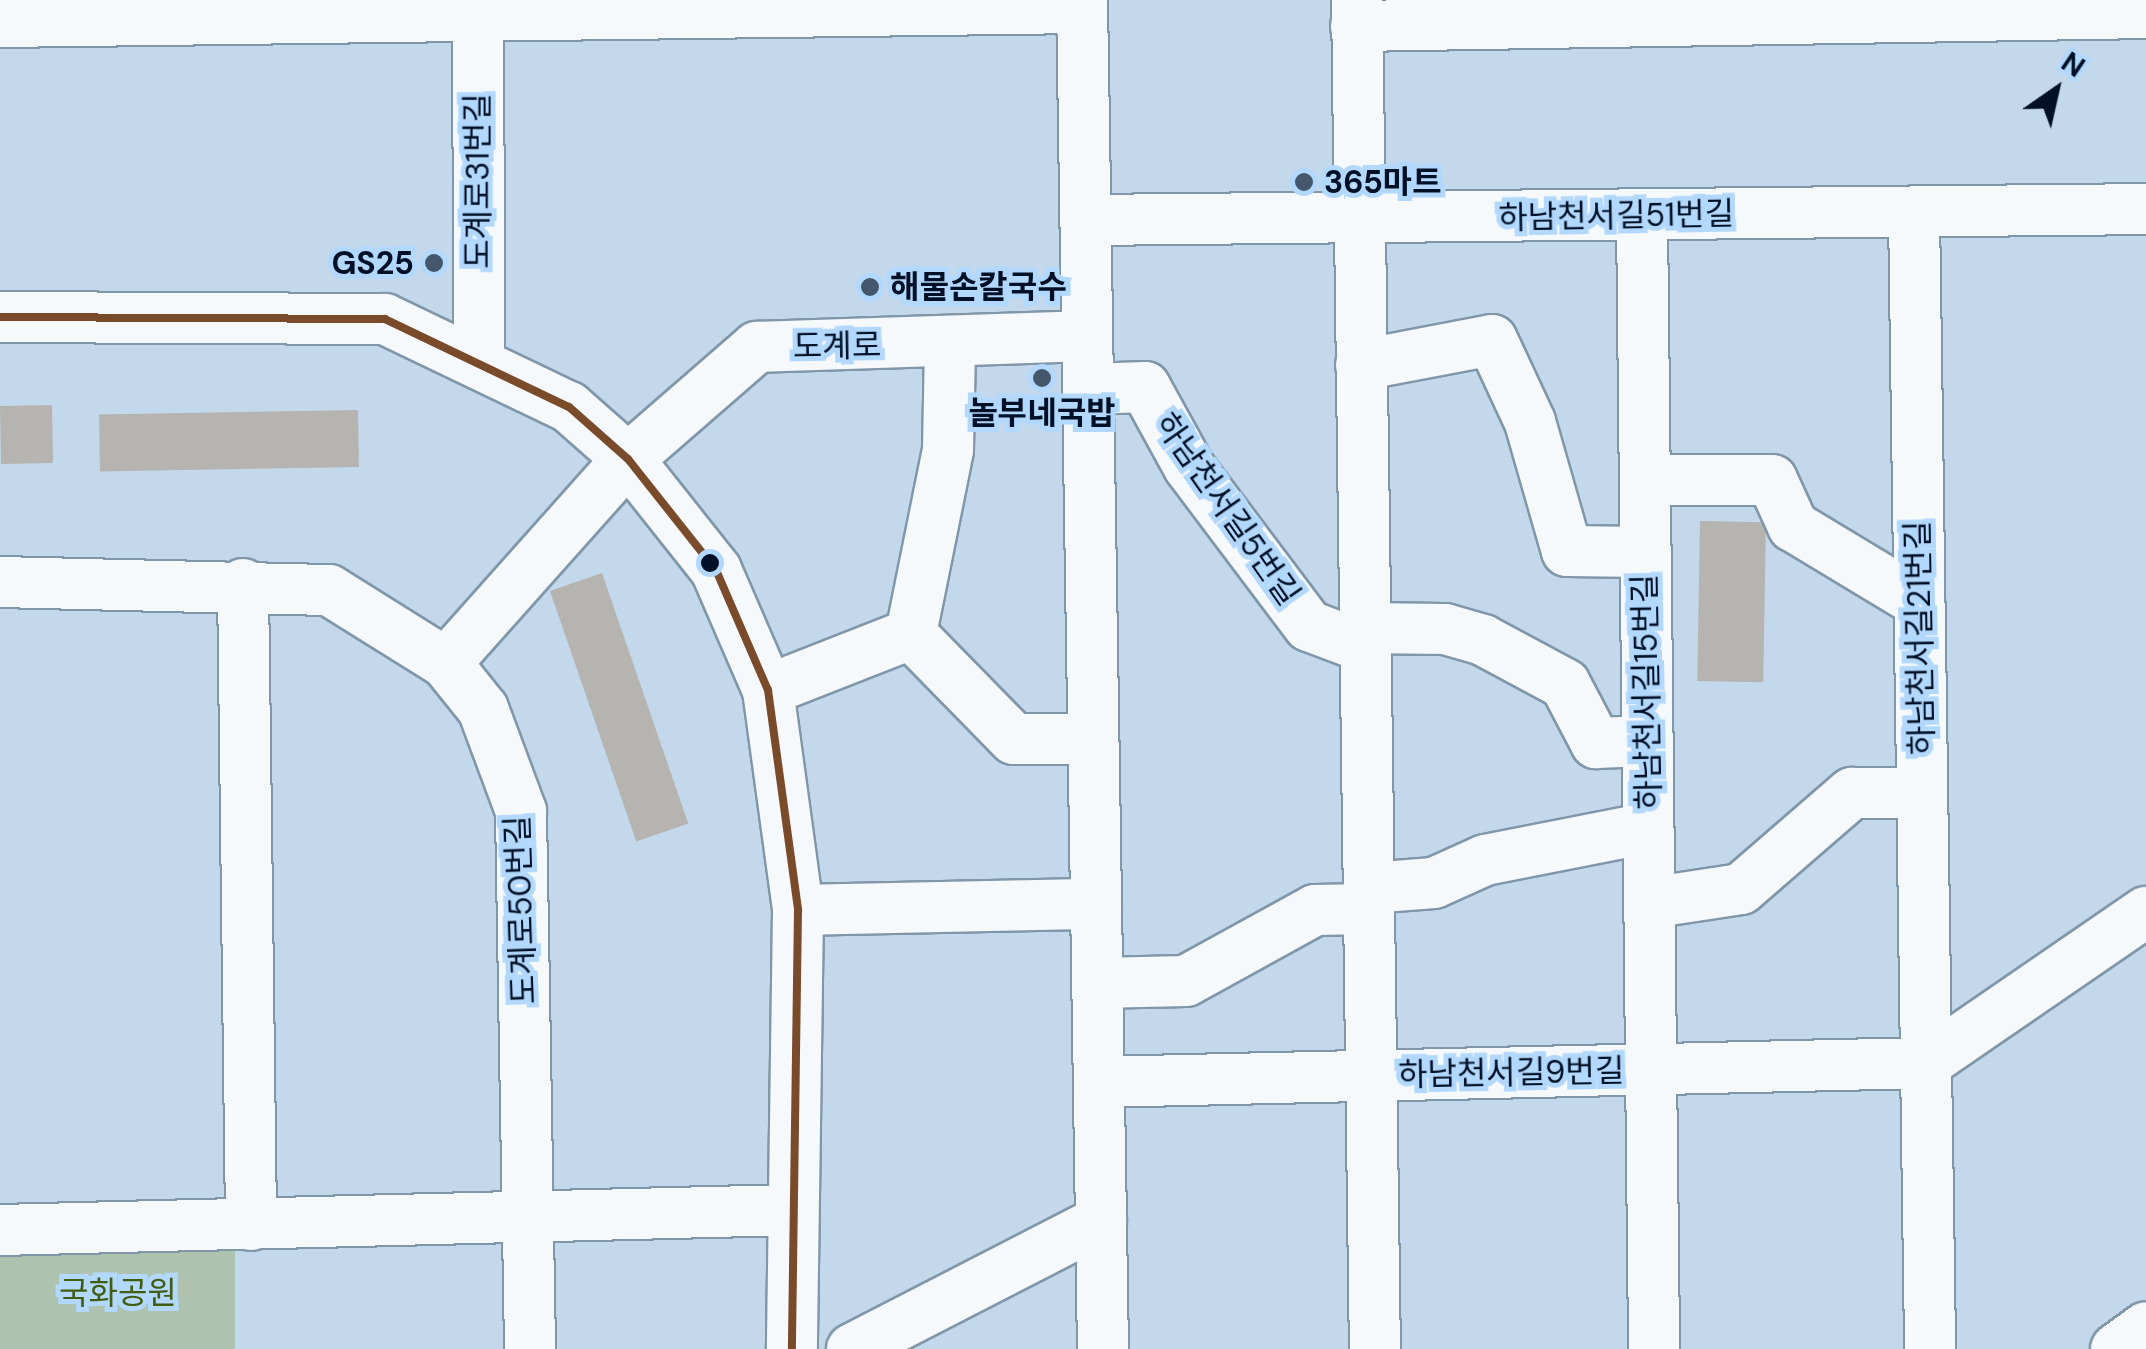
<!DOCTYPE html>
<meta charset="utf-8">
<style>
body{margin:0}
#map{position:relative;width:2146px;height:1349px;overflow:hidden;background:#c4d8ec;font-family:"DM Sans","Noto Sans KR",sans-serif}
div>[style]{position:absolute}
.green>*{inset:0;background:#adc3b0;transform-origin:0 0}
.building>*{inset:0;background:#b5b4b1;transform-origin:0 0}
.roads{filter:drop-shadow(2px 0 #8096a9) drop-shadow(-2px 0 #8096a9) drop-shadow(0 2px #8096a9) drop-shadow(0 -2px #8096a9)}
.minor>*{height:50px;margin:-25px;padding:0 25px;transform-origin:25px;border-radius:25px;background:#f6f9fc}
.bus-1>*{height:8px;margin:-4px;padding:0 4px;transform-origin:4px;border-radius:4px;background:#7a4b2a}
.dots>*{width:28px;height:28px;translate:-50% -50%;box-sizing:border-box;border:5px solid #b3d8fd;border-radius:50%}
span{translate:-50% -50%;white-space:nowrap;text-align:center;line-height:1.15;-webkit-text-stroke:10px #b3d8fd;paint-order:stroke}
.street-label{font-size:32px;color:#001127}
.poi-label{font-size:32px;color:#001127;font-weight:700}
.left{translate:0 -50%;text-align:left}
.right{translate:-100% -50%;text-align:right}
.park-label{font-size:32px;color:#415d11}
.north{position:absolute;left:2006px;top:40px;width:100px;height:100px;-webkit-text-stroke:8px #b3d8fd;paint-order:stroke;rotate:34deg;font-size:28px;font-weight:700;line-height:40px;text-align:center;color:#001127}
.north::after{content:'';display:block;margin:auto;width:35px;height:45px;background:#001127;clip-path:polygon(50% 0,100% 100%,50% 72%,0 100%)}
</style>
<div id="map">
<div class="green">
<div style="left:0;top:1238px;width:235px;height:111px"></div>
</div>
<div class="building">
<div style="left:52px;top:405px;width:58px;height:52px;rotate:89deg"></div>
<div style="left:358px;top:410px;width:57px;height:259px;rotate:89deg"></div>
<div style="left:1700px;top:521px;width:66px;height:160px;rotate:1deg"></div>
<div style="left:602px;top:573px;width:265px;height:55px;rotate:71deg"></div>
</div>
<div class="roads">
<div class="minor">
<div style="left:478px;top:0;width:362px;rotate:89.8deg"></div>
<div style="left:1082px;top:0;width:1349px;rotate:89.11deg"></div>
<div style="left:1357px;top:0;width:1349px;rotate:89.24deg"></div>
<div style="left:0;top:22px;width:1082px;rotate:-0.74deg"></div>
<div style="left:1356px;top:26px;width:790px;rotate:-0.94deg"></div>
<div style="left:1914px;top:212px;width:1137px;rotate:89.19deg"></div>
<div style="left:1642px;top:216px;width:1133px;rotate:89.39deg"></div>
<div style="left:1086px;top:220px;width:1060px;rotate:-0.59deg"></div>
<div style="left:0;top:317px;width:385px;rotate:0.3deg"></div>
<div style="left:385px;top:319px;width:204px;rotate:25.6deg"></div>
<div style="left:569px;top:407px;width:79px;rotate:41.4deg"></div>
<div style="left:628px;top:459px;width:142px;rotate:51.6deg"></div>
<div style="left:716px;top:570px;width:131px;rotate:66.6deg"></div>
<div style="left:768px;top:690px;width:222px;rotate:82.2deg"></div>
<div style="left:798px;top:910px;width:439px;rotate:90.8deg"></div>
<div style="left:950px;top:345px;width:105px;rotate:91.1deg"></div>
<div style="left:948px;top:450px;width:188px;rotate:101.4deg"></div>
<div style="left:911px;top:634px;width:147px;rotate:45.6deg"></div>
<div style="left:1014px;top:739px;width:79px"></div>
<div style="left:1361px;top:365px;width:133px;rotate:-10.8deg"></div>
<div style="left:1492px;top:340px;width:90px;rotate:65.1deg"></div>
<div style="left:1530px;top:422px;width:134px;rotate:74deg"></div>
<div style="left:1567px;top:551px;width:79px;rotate:0.7deg"></div>
<div style="left:1088px;top:389px;width:57px;rotate:-2deg"></div>
<div style="left:1145px;top:387px;width:91px;rotate:61.2deg"></div>
<div style="left:1189px;top:467px;width:199px;rotate:53deg"></div>
<div style="left:1309px;top:626px;width:60px;rotate:20.6deg"></div>
<div style="left:1645px;top:480px;width:127px"></div>
<div style="left:1772px;top:480px;width:51px;rotate:65.5deg"></div>
<div style="left:1793px;top:526px;width:147px;rotate:31.1deg"></div>
<div style="left:0;top:582px;width:329px;rotate:1.4deg"></div>
<div style="left:329px;top:590px;width:138px;rotate:32deg"></div>
<div style="left:446px;top:663px;width:59px;rotate:51.2deg"></div>
<div style="left:483px;top:709px;width:109px;rotate:69.6deg"></div>
<div style="left:521px;top:811px;width:538px;rotate:89.04deg"></div>
<div style="left:243px;top:584px;width:641px;rotate:89.28deg"></div>
<div style="left:1365px;top:628px;width:80px;rotate:0.7deg"></div>
<div style="left:1445px;top:629px;width:40px;rotate:16deg"></div>
<div style="left:1483px;top:640px;width:93px;rotate:28.2deg"></div>
<div style="left:1565px;top:684px;width:67px;rotate:62.3deg"></div>
<div style="left:1596px;top:743px;width:52px;rotate:-2.2deg"></div>
<div style="left:446px;top:663px;width:273px;rotate:-48.3deg"></div>
<div style="left:628px;top:459px;width:171px;rotate:-41deg"></div>
<div style="left:757px;top:347px;width:330px;rotate:-1.9deg"></div>
<div style="left:768px;top:690px;width:154px;rotate:-21.4deg"></div>
<div style="left:1369px;top:888px;width:65px;rotate:-4.4deg"></div>
<div style="left:1434px;top:883px;width:56px;rotate:-24.3deg"></div>
<div style="left:1485px;top:860px;width:166px;rotate:-11.1deg"></div>
<div style="left:1649px;top:903px;width:93px;rotate:-8.7deg"></div>
<div style="left:1741px;top:889px;width:147px;rotate:-40.9deg"></div>
<div style="left:1852px;top:793px;width:70px"></div>
<div style="left:798px;top:910px;width:298px;rotate:-1.2deg"></div>
<div style="left:1097px;top:983px;width:89px;rotate:-1.3deg"></div>
<div style="left:1186px;top:981px;width:147px;rotate:-28.8deg"></div>
<div style="left:1315px;top:910px;width:54px;rotate:-1.1deg"></div>
<div style="left:1099px;top:1082px;width:827px;rotate:-1.32deg"></div>
<div style="left:1926px;top:1063px;width:267px;rotate:-34.5deg"></div>
<div style="left:0;top:1230px;width:790px;rotate:-1.45deg"></div>
<div style="left:852px;top:1349px;width:280px;rotate:-27.2deg"></div>
<div style="left:2116px;top:1349px;width:37px;rotate:-36deg"></div>
</div>
</div>
<div class="bus-1">
<div style="left:0;top:317px;width:385px;rotate:0.3deg"></div>
<div style="left:385px;top:319px;width:204px;rotate:25.6deg"></div>
<div style="left:569px;top:407px;width:79px;rotate:41.4deg"></div>
<div style="left:628px;top:459px;width:142px;rotate:51.6deg"></div>
<div style="left:716px;top:570px;width:131px;rotate:66.6deg"></div>
<div style="left:768px;top:690px;width:222px;rotate:82.2deg"></div>
<div style="left:798px;top:910px;width:439px;rotate:90.8deg"></div>
</div>
<div class="dots">
<div style="left:1304px;top:182px;background:#45576c"></div>
<div style="left:434px;top:263px;background:#45576c"></div>
<div style="left:870px;top:287px;background:#45576c"></div>
<div style="left:1042px;top:378px;background:#45576c"></div>
<div style="left:710px;top:563px;background:#001127"></div>
</div>
<div class="street-label">
<span style="left:478px;top:181px;rotate:-90deg">도계로31번길</span>
<span style="left:1616px;top:216px;rotate:-1deg">하남천서길51번길</span>
<span style="left:837px;top:346px;rotate:-1deg">도계로</span>
<span style="left:1227px;top:509px;rotate:55deg">하남천서길5번길</span>
<span style="left:1920px;top:638px;rotate:-91deg">하남천서길21번길</span>
<span style="left:1647px;top:692px;rotate:-91deg">하남천서길15번길</span>
<span style="left:521px;top:910px;rotate:-92deg">도계로50번길</span>
<span style="left:1511px;top:1073px;rotate:-1deg">하남천서길9번길</span>
</div>
<div class="poi-label">
<span class="left" style="left:1324px;top:182px">365마트</span>
<span class="right" style="left:414px;top:263px">GS25</span>
<span class="left" style="left:890px;top:287px">해물손칼국수</span>
<span style="left:1042px;top:413px">놀부네국밥</span>
</div>
<div class="park-label">
<span style="left:118px;top:1293px">국화공원</span>
</div>
<div class="north">N</div>
</div>
